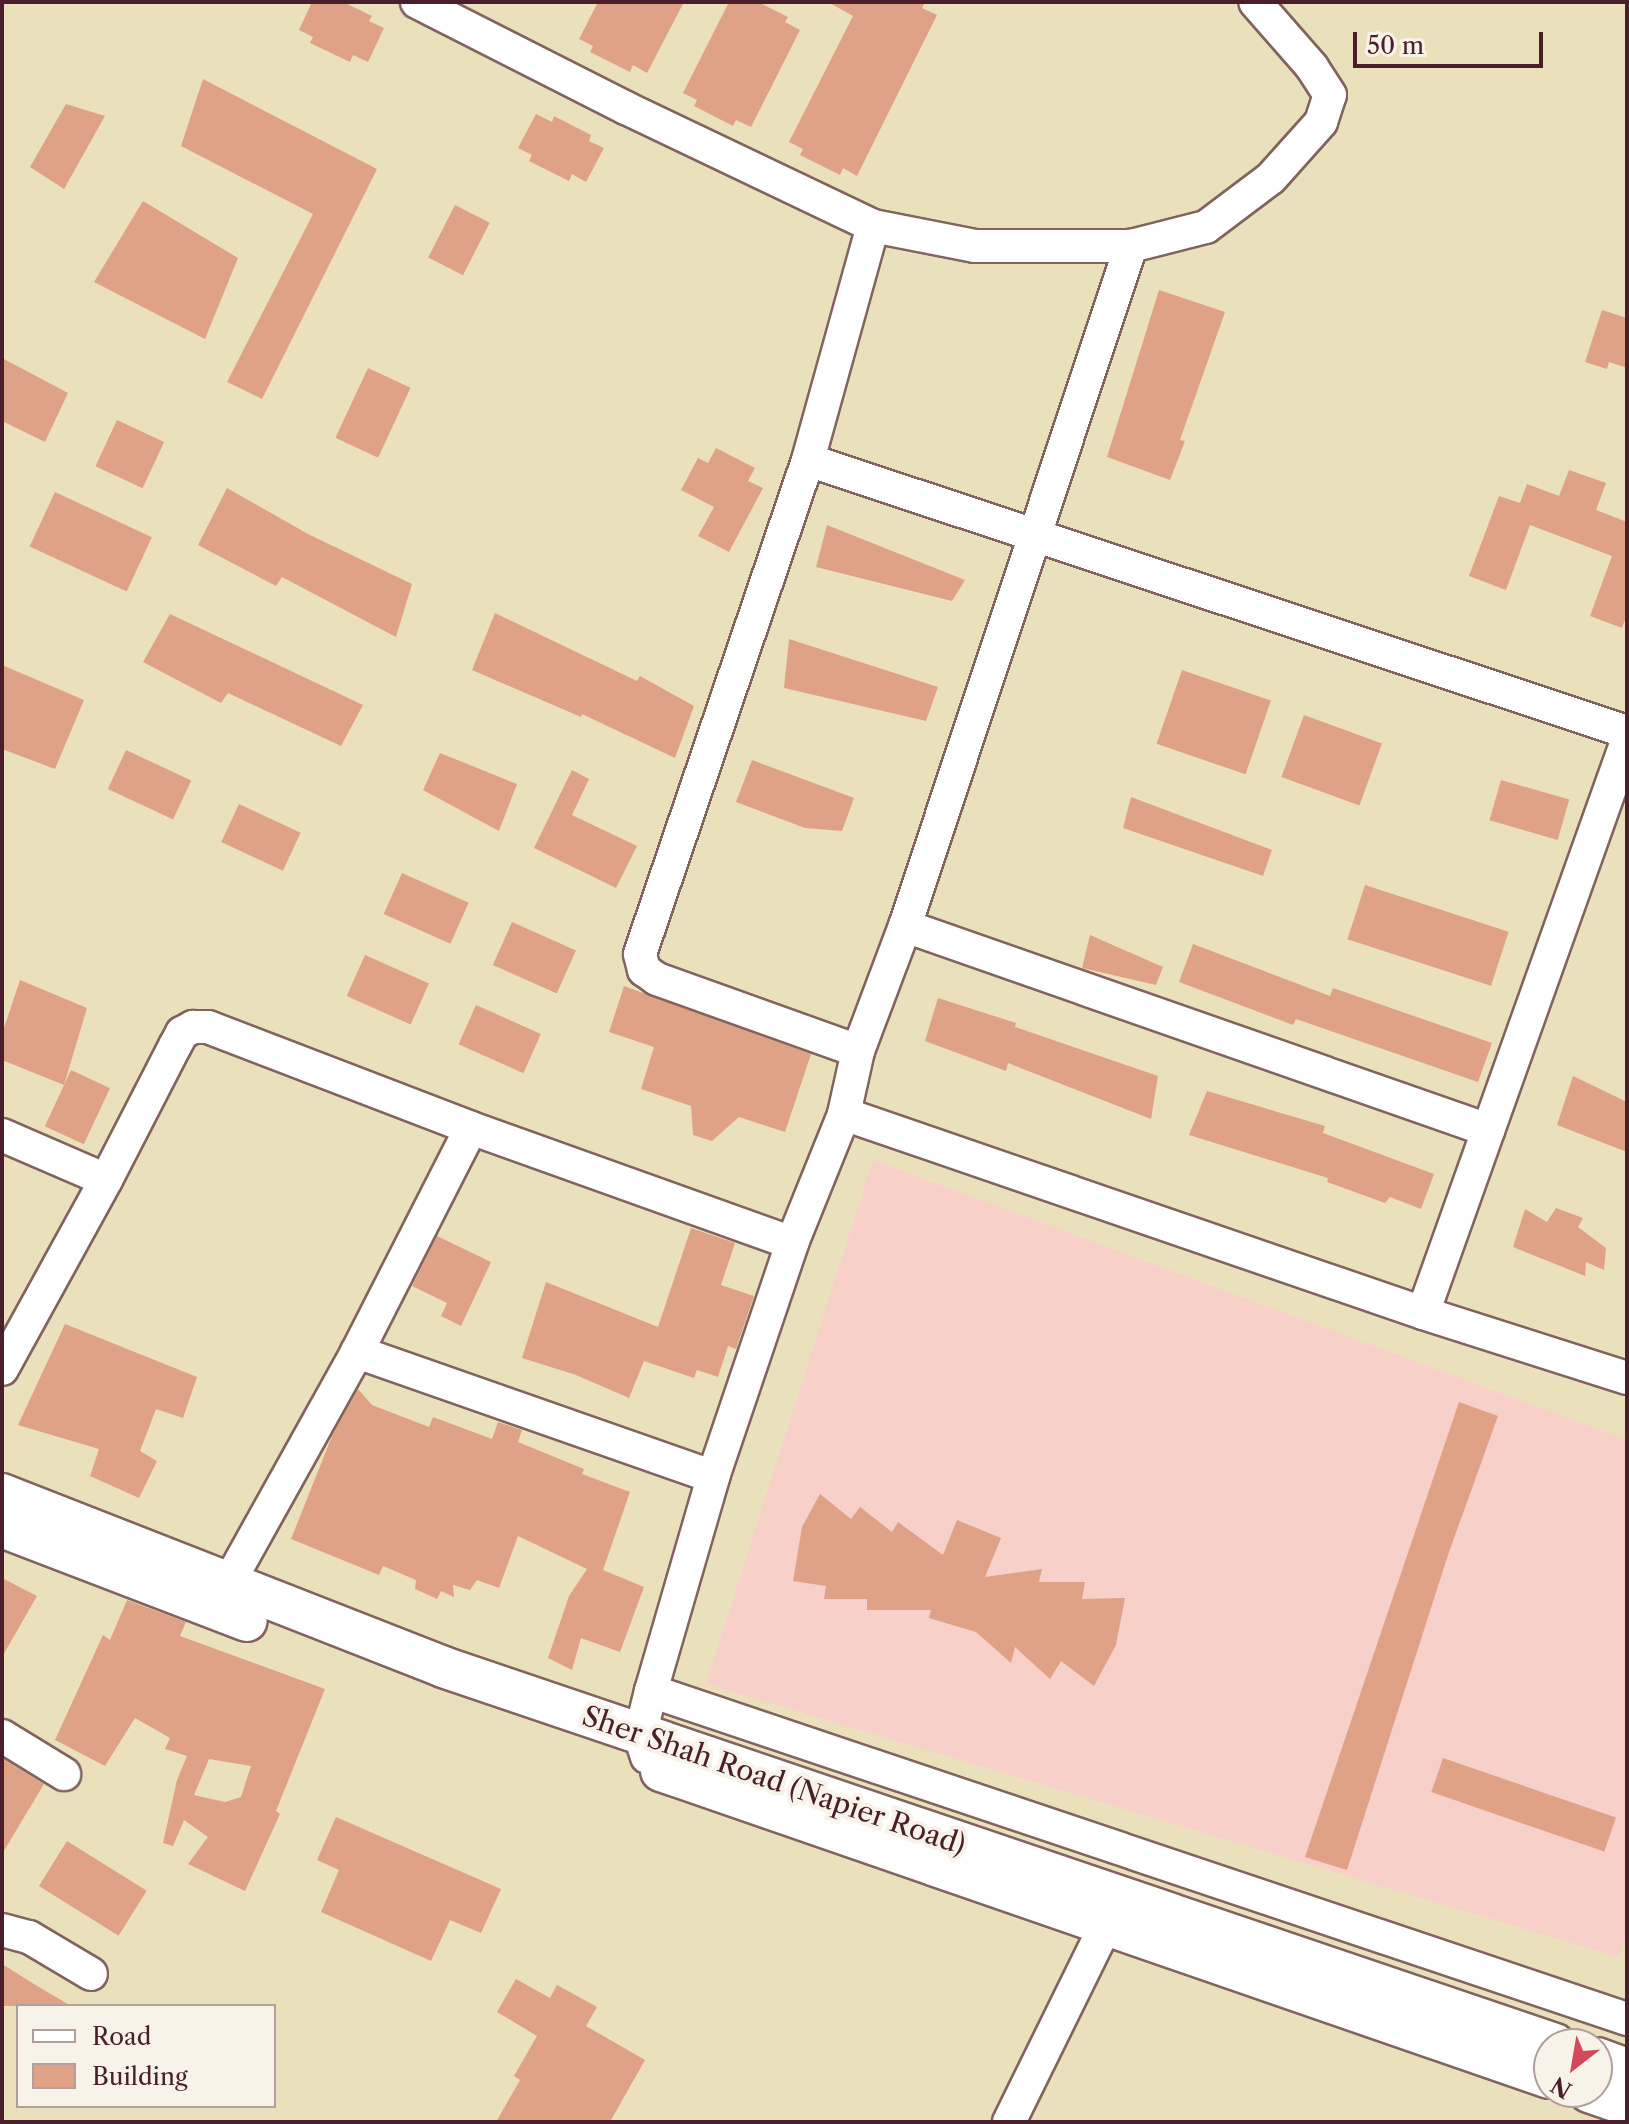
<!DOCTYPE html>
<style>
body{margin:0}
#map{position:relative;width:1629px;height:2124px;overflow:hidden;background:#ebe0bc;font-family:"Libre Caslon Text",serif}
div>[style]{position:absolute}
.built>*{inset:0;background:#f7d0c9}
.building>*{inset:0;background:#dfa287;transform-origin:0 0}
.roads{filter:drop-shadow(2px 0 #82635e) drop-shadow(-2px 0 #82635e) drop-shadow(0 2px #82635e) drop-shadow(0 -2px #82635e)}
.minor>*{height:32px;margin:-16px;padding:0 16px;transform-origin:16px;border-radius:16px;background:#fff}
.major>*{height:40px;margin:-20px;padding:0 20px;transform-origin:20px;border-radius:20px;background:#fff}
span{translate:-50% -50%;white-space:nowrap;text-align:center;line-height:1.15;-webkit-text-stroke:8px #f7f3e8;paint-order:stroke}
.street-label{font-size:28px;color:#4a1f2b}
.frame{position:absolute;inset:0;border:4px solid #4a1f2b;pointer-events:none}
.legend{position:absolute;left:16px;top:2004px;width:260px;height:104px;box-sizing:border-box;background:#f7f3e8;border:2px solid #b29e9c;margin:0;padding:10px 14px;list-style:none;font-size:24px;color:#4a1f2b}
.legend li{display:flex;align-items:center;gap:16px;height:40px}
.legend b{width:40px;border:2px solid #b29e9c}
.north{position:absolute;left:1533px;top:2028px;width:80px;height:80px;box-sizing:border-box;background:#f7f3e8;border:2px solid #b29e9c;border-radius:50%;rotate:211deg;font-size:22px;font-weight:700;line-height:32px;text-align:center;color:#4a1f2b}
.north::after{content:'';display:block;margin:auto;width:28px;height:36px;background:#d1495b;clip-path:polygon(50% 0,100% 100%,50% 72%,0 100%)}
.scale{position:absolute;left:1353px;top:32px;width:190px;height:36px;box-sizing:border-box;border:4px solid #4a1f2b;border-top:0;padding-left:10px;font-size:24px;line-height:28px;white-space:nowrap;color:#4a1f2b;-webkit-text-stroke:6px #f7f3e8;paint-order:stroke}
</style>
<div id="map">
<div class="built">
<div style="clip-path:polygon(873px 1160px,1627px 1440px,1627px 1935px,1618px 1957px,706px 1684px)"></div>
</div>
<div class="building">
<div style="clip-path:polygon(312px 2px,343px 2px,372px 16px,369px 21px,384px 28px,368px 62px,353px 55px,350px 62px,310px 43px,313px 37px,299px 30px)"></div>
<div style="clip-path:polygon(598px 2px,684px 2px,647px 73px,633px 65px,630px 72px,590px 52px,593px 46px,579px 39px)"></div>
<div style="clip-path:polygon(729px 2px,758px 2px,788px 17px,785px 22px,800px 30px,751px 127px,736px 120px,733px 126px,694px 106px,697px 100px,683px 93px)"></div>
<div style="clip-path:polygon(828px 2px,925px 2px,922px 8px,937px 15px,857px 176px,843px 168px,840px 175px,800px 155px,803px 149px,789px 142px,853px 16px)"></div>
<div style="clip-path:polygon(203px 79px,377px 169px,262px 399px,227px 382px,313px 214px,181px 146px)"></div>
<div style="clip-path:polygon(66px 104px,105px 116px,64px 189px,30px 167px)"></div>
<div style="clip-path:polygon(536px 114px,552px 122px,554px 116px,591px 135px,589px 141px,604px 148px,586px 182px,572px 174px,569px 181px,529px 161px,532px 155px,518px 148px)"></div>
<div style="clip-path:polygon(143px 201px,238px 258px,205px 339px,94px 282px)"></div>
<div style="left:455px;top:205px;width:39px;height:59px;rotate:27deg"></div>
<div style="clip-path:polygon(1159px 290px,1225px 312px,1180px 440px,1185px 441px,1170px 480px,1107px 457px)"></div>
<div style="clip-path:polygon(1602px 310px,1627px 318px,1627px 368px,1609px 362px,1607px 369px,1585px 362px)"></div>
<div style="clip-path:polygon(2px 358px,68px 393px,45px 442px,2px 421px)"></div>
<div style="left:368px;top:368px;width:47px;height:77px;rotate:25deg"></div>
<div style="left:117px;top:420px;width:52px;height:51px;rotate:25deg"></div>
<div style="clip-path:polygon(716px 448px,755px 468px,748px 481px,763px 488px,729px 552px,698px 536px,714px 507px,681px 490px,698px 458px,708px 463px)"></div>
<div style="clip-path:polygon(1569px 470px,1606px 483px,1596px 510px,1627px 522px,1627px 614px,1622px 628px,1590px 616px,1612px 556px,1530px 525px,1506px 590px,1469px 576px,1499px 496px,1520px 503px,1527px 484px,1559px 496px)"></div>
<div style="clip-path:polygon(227px 488px,308px 534px,412px 584px,396px 637px,282px 577px,276px 586px,198px 545px)"></div>
<div style="left:55px;top:492px;width:107px;height:60px;rotate:25deg"></div>
<div style="clip-path:polygon(827px 525px,965px 580px,952px 601px,816px 567px)"></div>
<div style="clip-path:polygon(495px 613px,637px 681px,640px 676px,694px 706px,675px 758px,582px 714px,581px 717px,472px 670px)"></div>
<div style="clip-path:polygon(170px 614px,363px 705px,341px 746px,228px 693px,221px 703px,143px 662px)"></div>
<div style="clip-path:polygon(789px 639px,938px 687px,926px 721px,784px 688px)"></div>
<div style="clip-path:polygon(2px 665px,84px 700px,55px 769px,2px 749px)"></div>
<div style="left:1182px;top:670px;width:94px;height:78px;rotate:19deg"></div>
<div style="left:1304px;top:715px;width:83px;height:66px;rotate:20deg"></div>
<div style="left:126px;top:750px;width:72px;height:43px;rotate:25deg"></div>
<div style="clip-path:polygon(440px 753px,517px 784px,499px 831px,423px 790px)"></div>
<div style="clip-path:polygon(752px 760px,854px 798px,842px 831px,805px 828px,736px 802px)"></div>
<div style="clip-path:polygon(572px 770px,589px 779px,572px 815px,637px 846px,616px 888px,534px 848px)"></div>
<div style="left:1501px;top:780px;width:71px;height:42px;rotate:16deg"></div>
<div style="clip-path:polygon(1131px 797px,1272px 850px,1263px 876px,1123px 828px)"></div>
<div style="left:239px;top:804px;width:68px;height:42px;rotate:25deg"></div>
<div style="left:402px;top:873px;width:73px;height:45px;rotate:24deg"></div>
<div style="left:1365px;top:885px;width:151px;height:57px;rotate:18deg"></div>
<div style="left:512px;top:922px;width:70px;height:47px;rotate:24deg"></div>
<div style="clip-path:polygon(1090px 935px,1163px 967px,1156px 985px,1082px 968px)"></div>
<div style="clip-path:polygon(1193px 944px,1330px 996px,1333px 988px,1492px 1043px,1478px 1082px,1296px 1019px,1293px 1025px,1179px 982px)"></div>
<div style="left:365px;top:955px;width:70px;height:45px;rotate:24deg"></div>
<div style="clip-path:polygon(20px 980px,87px 1008px,64px 1085px,2px 1060px,2px 1034px)"></div>
<div style="clip-path:polygon(624px 986px,811px 1054px,785px 1132px,739px 1117px,712px 1141px,693px 1135px,691px 1106px,641px 1089px,654px 1047px,609px 1032px)"></div>
<div style="clip-path:polygon(938px 998px,1016px 1023px,1015px 1027px,1158px 1076px,1151px 1119px,1008px 1063px,1006px 1071px,925px 1041px)"></div>
<div style="left:476px;top:1005px;width:71px;height:43px;rotate:24deg"></div>
<div style="left:71px;top:1070px;width:43px;height:62px;rotate:25deg"></div>
<div style="clip-path:polygon(1573px 1076px,1625px 1101px,1627px 1152px,1557px 1125px)"></div>
<div style="clip-path:polygon(1207px 1091px,1325px 1126px,1323px 1133px,1434px 1174px,1421px 1209px,1390px 1197px,1385px 1203px,1327px 1182px,1328px 1178px,1189px 1135px)"></div>
<div style="clip-path:polygon(1556px 1208px,1583px 1218px,1578px 1227px,1606px 1248px,1604px 1270px,1586px 1262px,1585px 1276px,1513px 1247px,1525px 1209px,1547px 1222px)"></div>
<div style="clip-path:polygon(691px 1228px,735px 1243px,721px 1285px,754px 1296px,736px 1349px,728px 1346px,718px 1377px,697px 1370px,694px 1378px,644px 1361px,629px 1398px,576px 1375px,522px 1358px,546px 1282px,658px 1327px)"></div>
<div style="clip-path:polygon(437px 1236px,491px 1262px,461px 1326px,441px 1316px,447px 1303px,412px 1286px)"></div>
<div style="clip-path:polygon(65px 1324px,197px 1377px,183px 1418px,156px 1409px,140px 1451px,157px 1461px,139px 1498px,90px 1476px,99px 1449px,18px 1425px)"></div>
<div style="clip-path:polygon(358px 1389px,372px 1405px,429px 1427px,433px 1417px,492px 1439px,498px 1422px,522px 1430px,518px 1442px,584px 1469px,582px 1474px,630px 1492px,603px 1570px,644px 1587px,620px 1652px,581px 1638px,572px 1670px,548px 1658px,569px 1596px,587px 1569px,518px 1536px,499px 1588px,477px 1580px,470px 1590px,453px 1585px,454px 1597px,441px 1591px,437px 1599px,415px 1589px,416px 1580px,383px 1566px,379px 1575px,291px 1539px,332px 1436px)"></div>
<div style="clip-path:polygon(1459px 1402px,1498px 1416px,1448px 1555px,1347px 1870px,1305px 1857px)"></div>
<div style="clip-path:polygon(820px 1494px,851px 1519px,860px 1507px,892px 1532px,898px 1522px,943px 1555px,957px 1520px,1001px 1538px,985px 1577px,1042px 1569px,1039px 1582px,1085px 1582px,1082px 1599px,1125px 1598px,1116px 1645px,1094px 1686px,1061px 1661px,1050px 1679px,1015px 1647px,1011px 1663px,976px 1632px,929px 1618px,931px 1610px,867px 1610px,867px 1599px,824px 1599px,826px 1586px,793px 1581px,802px 1527px)"></div>
<div style="clip-path:polygon(2px 1578px,37px 1596px,2px 1657px)"></div>
<div style="clip-path:polygon(evenodd,127px 1600px,186px 1622px,180px 1636px,325px 1689px,276px 1811px,280px 1814px,245px 1891px,188px 1864px,208px 1837px,184px 1820px,173px 1846px,163px 1843px,177px 1780px,187px 1756px,165px 1749px,170px 1738px,135px 1718px,105px 1766px,55px 1740px,103px 1635px,110px 1640px,127px 1600px,209px 1759px,251px 1766px,241px 1797px,225px 1802px,194px 1795px,209px 1759px)"></div>
<div style="clip-path:polygon(2px 1758px,44px 1784px,2px 1854px)"></div>
<div style="left:1443px;top:1758px;width:183px;height:36px;rotate:19deg"></div>
<div style="clip-path:polygon(336px 1817px,501px 1889px,481px 1933px,450px 1920px,431px 1961px,321px 1912px,339px 1870px,317px 1860px)"></div>
<div style="left:67px;top:1841px;width:94px;height:53px;rotate:32deg"></div>
<div style="clip-path:polygon(2px 1964px,34px 1984px,71px 2006px,2px 2006px)"></div>
<div style="clip-path:polygon(516px 1979px,550px 1998px,557px 1985px,597px 2007px,586px 2026px,645px 2060px,610px 2122px,496px 2122px,520px 2080px,514px 2076px,537px 2036px,497px 2012px)"></div>
</div>
<div class="roads">
<div class="minor">
<div style="left:417px;top:2px;width:234px;rotate:26.9deg"></div>
<div style="left:626px;top:108px;width:274px;rotate:25.5deg"></div>
<div style="left:873px;top:226px;width:104px;rotate:11.1deg"></div>
<div style="left:975px;top:246px;width:156px"></div>
<div style="left:1131px;top:246px;width:77px;rotate:-14.2deg"></div>
<div style="left:1206px;top:227px;width:81px;rotate:-37deg"></div>
<div style="left:1271px;top:178px;width:75px;rotate:-48.2deg"></div>
<div style="left:1321px;top:122px;width:28px;rotate:-72deg"></div>
<div style="left:1330px;top:95px;width:33px;rotate:-123deg"></div>
<div style="left:1312px;top:67px;width:86px;rotate:-131.2deg"></div>
<div style="left:808px;top:460px;width:863px;rotate:18.37deg"></div>
<div style="left:905px;top:926px;width:618px;rotate:19.29deg"></div>
<div style="left:858px;top:1051px;width:214px;rotate:-160.3deg"></div>
<div style="left:657px;top:979px;width:16px;rotate:-145deg"></div>
<div style="left:644px;top:970px;width:16px;rotate:-104deg"></div>
<div style="left:640px;top:954px;width:522px;rotate:-71.22deg"></div>
<div style="left:808px;top:460px;width:243px;rotate:-74.5deg"></div>
<div style="left:844px;top:1114px;width:612px;rotate:18.97deg"></div>
<div style="left:1423px;top:1313px;width:214px;rotate:17.7deg"></div>
<div style="left:2px;top:1135px;width:113px;rotate:23.4deg"></div>
<div style="left:1423px;top:1313px;width:607px;rotate:-70.37deg"></div>
<div style="left:357px;top:1352px;width:377px;rotate:19.3deg"></div>
<div style="left:2px;top:1369px;width:216px;rotate:-61.2deg"></div>
<div style="left:106px;top:1180px;width:151px;rotate:-62.8deg"></div>
<div style="left:175px;top:1046px;width:15px;rotate:-62deg"></div>
<div style="left:182px;top:1033px;width:13px;rotate:-29deg"></div>
<div style="left:193px;top:1027px;width:15px"></div>
<div style="left:208px;top:1027px;width:282px;rotate:21deg"></div>
<div style="left:471px;top:1128px;width:341px;rotate:19.7deg"></div>
<div style="left:228px;top:1584px;width:265px;rotate:-60.9deg"></div>
<div style="left:357px;top:1352px;width:251px;rotate:-63deg"></div>
<div style="left:651px;top:1691px;width:1030px;rotate:18.58deg"></div>
<div style="left:2px;top:1736px;width:73px;rotate:31.5deg"></div>
<div style="left:647px;top:1757px;width:23px;rotate:-108deg"></div>
<div style="left:640px;top:1735px;width:45px;rotate:-76deg"></div>
<div style="left:651px;top:1691px;width:223px;rotate:-73.8deg"></div>
<div style="left:713px;top:1477px;width:247px;rotate:-71.3deg"></div>
<div style="left:792px;top:1243px;width:139px;rotate:-68deg"></div>
<div style="left:844px;top:1114px;width:65px;rotate:-77.5deg"></div>
<div style="left:858px;top:1051px;width:134px;rotate:-69.4deg"></div>
<div style="left:905px;top:926px;width:717px;rotate:-71.62deg"></div>
<div style="left:2px;top:1930px;width:28px;rotate:15deg"></div>
<div style="left:29px;top:1937px;width:72px;rotate:30.8deg"></div>
<div style="left:1009px;top:2122px;width:217px;rotate:-63.8deg"></div>
</div>
<div class="major">
<div style="left:2px;top:1494px;width:474px;rotate:21.4deg"></div>
<div style="left:443px;top:1667px;width:1174px;rotate:18.73deg"></div>
<div style="left:2px;top:1527px;width:262px;rotate:21deg"></div>
<div style="left:661px;top:1771px;width:940px;rotate:19.07deg"></div>
<div style="left:1597px;top:2058px;width:32px;rotate:20deg"></div>
<div style="left:1589px;top:2092px;width:40px;rotate:18.9deg"></div>
</div>
</div>
<div class="street-label">
<span style="left:774px;top:1780px;rotate:19deg">Sher Shah Road (Napier Road)</span>
</div>
<div class="frame"></div>
<ul class="legend">
<li><b style="height:10px;background:#fff"></b>Road</li>
<li><b style="height:22px;background:#dfa287"></b>Building</li>
</ul>
<div class="north">N</div>
<div class="scale">50 m</div>
</div>
